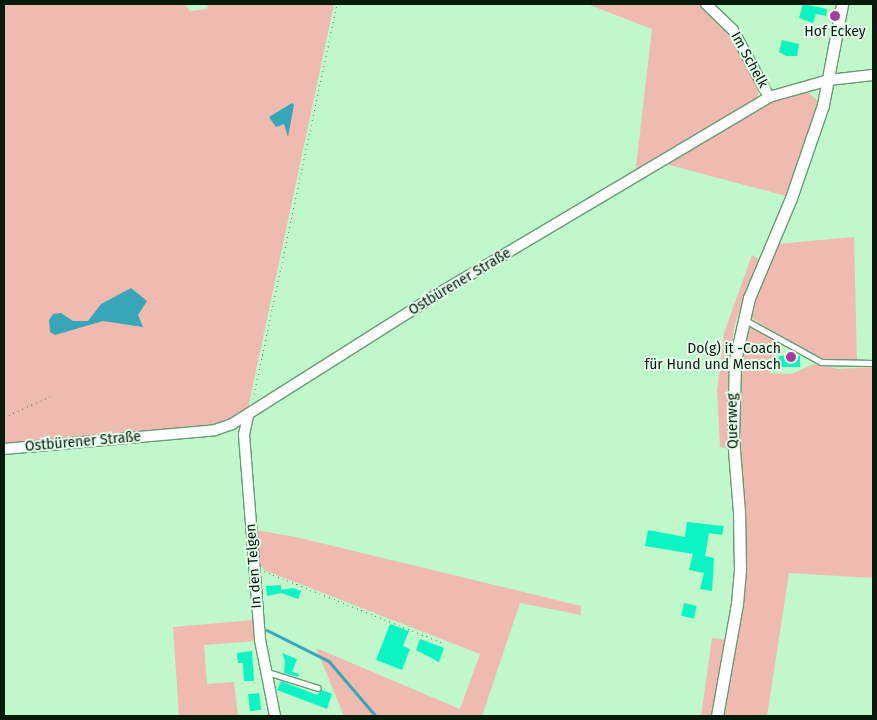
<!DOCTYPE html>
<meta charset="utf-8">
<style>
body{margin:0}
#map{position:relative;width:877px;height:720px;overflow:hidden;background:#c0f8cc;font-family:"Fira Sans",sans-serif}
div>[style]{position:absolute}
.green>*{inset:0;background:#efbab0;transform-origin:0 0}
.water>*{inset:0;background:#38a6b9}
.stream>*{height:2.5px;margin:-1.25px;padding:0 1.25px;transform-origin:1.25px;border-radius:1.25px;background:#38a6b9}
.building>*{inset:0;background:#0cf4c3;transform-origin:0 0}
.path>*{height:1px;margin-top:-0.5px;transform-origin:0;background:repeating-linear-gradient(90deg,#5c8165 0 1px,transparent 0 5px)}
.roads{filter:drop-shadow(1px 0 #669b73) drop-shadow(-1px 0 #669b73) drop-shadow(0 1px #669b73) drop-shadow(0 -1px #669b73)}
.service>*{height:5px;margin:-2.5px;padding:0 2.5px;transform-origin:2.5px;border-radius:2.5px;background:#fff}
.minor>*{height:10px;margin:-5px;padding:0 5px;transform-origin:5px;border-radius:5px;background:#fff}
.tertiary>*{height:11px;margin:-5.5px;padding:0 5.5px;transform-origin:5.5px;border-radius:5.5px;background:#fff}
.dots>*{width:14px;height:14px;translate:-50% -50%;box-sizing:border-box;border:2px solid #e6fcea;border-radius:50%}
span{translate:-50% -50%;white-space:nowrap;text-align:center;line-height:1.15;-webkit-text-stroke:4px #e6fcea;paint-order:stroke}
.poi-label{font-size:14px;color:#061b0c}
.right{translate:-100% -50%;text-align:right}
.street-label{font-size:14px;color:#061b0c}
.frame{position:absolute;inset:0;border:5px solid #061b0c;pointer-events:none}
</style>
<div id="map">
<div class="green">
<div style="clip-path:polygon(4px 4px,184px 4px,190px 11px,207px 9px,208px 4px,334px 4px,247px 413px,226px 423px,4px 448px)"></div>
<div style="clip-path:polygon(587px 4px,704px 5px,732px 32px,760px 86px,756px 103px,635px 175px,652px 29px)"></div>
<div style="clip-path:polygon(805px 89px,818px 101px,805px 150px,786px 196px,662px 163px,771px 99px)"></div>
<div style="clip-path:polygon(854px 237px,857px 362px,816px 358px,750px 317px,776px 244px)"></div>
<div style="clip-path:polygon(752px 255px,759px 259px,735px 323px,728px 371px,728px 449px,720px 447px,717px 391px,724px 333px)"></div>
<div style="clip-path:polygon(748px 326px,775px 338px,770px 373px,792px 374px,814px 364px,838px 369px,873px 367px,873px 578px,789px 573px,767px 716px,722px 716px,745px 518px,738px 397px)"></div>
<div style="clip-path:polygon(256px 530px,296px 537px,581px 606px,581px 615px,520px 603px,482px 716px,344px 716px,316px 648px,460px 709px,480px 654px,264px 570px,259px 563px)"></div>
<div style="clip-path:polygon(254px 620px,256px 641px,204px 645px,207px 684px,234px 682px,238px 716px,179px 716px,173px 627px)"></div>
<div style="left:712px;top:638px;width:14px;height:79px;rotate:8deg"></div>
</div>
<div class="water">
<div style="clip-path:polygon(292px 103px,294px 105px,288px 137px,284px 124px,276px 127px,269px 117px)"></div>
<div style="clip-path:polygon(131px 288px,147px 301px,138px 315px,143px 327px,103px 321px,55px 335px,50px 332px,49px 320px,53px 314px,61px 313px,73px 321px,88px 321px,101px 304px)"></div>
</div>
<div class="stream">
<div style="left:267px;top:630px;width:69px;rotate:26.6deg"></div>
<div style="left:329px;top:661px;width:72px;rotate:49.5deg"></div>
</div>
<div class="building">
<div style="clip-path:polygon(803px 4px,827px 9px,826px 16px,816px 14px,813px 23px,799px 18px)"></div>
<div style="clip-path:polygon(782px 40px,799px 44px,797px 56px,786px 56px,779px 52px)"></div>
<div style="left:779px;top:356px;width:21px;height:11px"></div>
<div style="clip-path:polygon(687px 522px,724px 526px,722px 535px,709px 533px,705px 556px,714px 558px,712px 591px,700px 589px,704px 573px,689px 570px,693px 554px,645px 546px,648px 530px,685px 537px)"></div>
<div style="clip-path:polygon(281px 585px,281px 590px,293px 588px,301px 591px,298px 599px,281px 593px,267px 596px,266px 586px)"></div>
<div style="left:684px;top:603px;width:13px;height:13px;rotate:13deg"></div>
<div style="clip-path:polygon(390px 624px,409px 631px,403px 646px,410px 649px,402px 670px,376px 660px)"></div>
<div style="clip-path:polygon(420px 639px,444px 648px,439px 662px,416px 650px)"></div>
<div style="clip-path:polygon(252px 651px,254px 681px,244px 681px,243px 663px,238px 663px,237px 653px)"></div>
<div style="clip-path:polygon(282px 653px,297px 659px,292px 672px,299px 674px,298px 677px,284px 673px,285px 661px)"></div>
<div style="clip-path:polygon(281px 681px,317px 695px,322px 690px,332px 694px,327px 709px,277px 690px)"></div>
<div style="left:259px;top:693px;width:17px;height:11px;rotate:83deg"></div>
</div>
<div class="path">
<div style="left:253px;top:399px;width:404px;rotate:-78deg"></div>
<div style="left:4px;top:417px;width:51px;rotate:-24.1deg"></div>
<div style="left:264px;top:571px;width:191px;rotate:21.9deg"></div>
</div>
<div class="roads">
<div class="service">
<div style="left:745px;top:320px;width:87px;rotate:28.9deg"></div>
<div style="left:821px;top:362px;width:52px;rotate:1.1deg"></div>
<div style="left:267px;top:672px;width:53px;rotate:17.4deg"></div>
</div>
<div class="minor">
<div style="left:706px;top:4px;width:37px;rotate:44deg"></div>
<div style="left:733px;top:30px;width:76px;rotate:61.8deg"></div>
<div style="left:248px;top:416px;width:19px;rotate:102deg"></div>
<div style="left:244px;top:435px;width:206px;rotate:85.5deg"></div>
<div style="left:260px;top:640px;width:77px;rotate:78.8deg"></div>
<div style="left:4px;top:449px;width:212px;rotate:-5.1deg"></div>
<div style="left:215px;top:430px;width:18px;rotate:-19deg"></div>
<div style="left:232px;top:424px;width:236px;rotate:-32.3deg"></div>
<div style="left:431px;top:298px;width:393px;rotate:-30.7deg"></div>
<div style="left:769px;top:97px;width:62px;rotate:-15.8deg"></div>
<div style="left:829px;top:80px;width:44px;rotate:-6.5deg"></div>
</div>
<div class="tertiary">
<div style="left:717px;top:716px;width:114px;rotate:-79.9deg"></div>
<div style="left:737px;top:604px;width:35px;rotate:-85deg"></div>
<div style="left:740px;top:569px;width:57px;rotate:-91deg"></div>
<div style="left:739px;top:512px;width:75px;rotate:-94.6deg"></div>
<div style="left:733px;top:437px;width:77px;rotate:-88.5deg"></div>
<div style="left:735px;top:360px;width:64px;rotate:-77.3deg"></div>
<div style="left:749px;top:298px;width:108px;rotate:-67.2deg"></div>
<div style="left:791px;top:198px;width:98px;rotate:-71deg"></div>
<div style="left:823px;top:105px;width:103px;rotate:-79.3deg"></div>
</div>
</div>
<div class="dots">
<div style="left:835px;top:16px;background:#a73c9e"></div>
<div style="left:791px;top:357px;background:#a73c9e"></div>
</div>
<div class="poi-label">
<span style="left:835px;top:32px">Hof Eckey</span>
<span class="right" style="left:781px;top:357px">Do(g) it -Coach<br>für Hund und Mensch</span>
</div>
<div class="street-label">
<span style="left:749px;top:60px;rotate:61deg">Im Schelk</span>
<span style="left:460px;top:282px;rotate:-31deg">Ostbürener Straße</span>
<span style="left:733px;top:421px;rotate:-91deg">Querweg</span>
<span style="left:83px;top:442px;rotate:-5deg">Ostbürener Straße</span>
<span style="left:254px;top:566px;rotate:-94deg">In den Telgen</span>
</div>
<div class="frame"></div>
</div>
